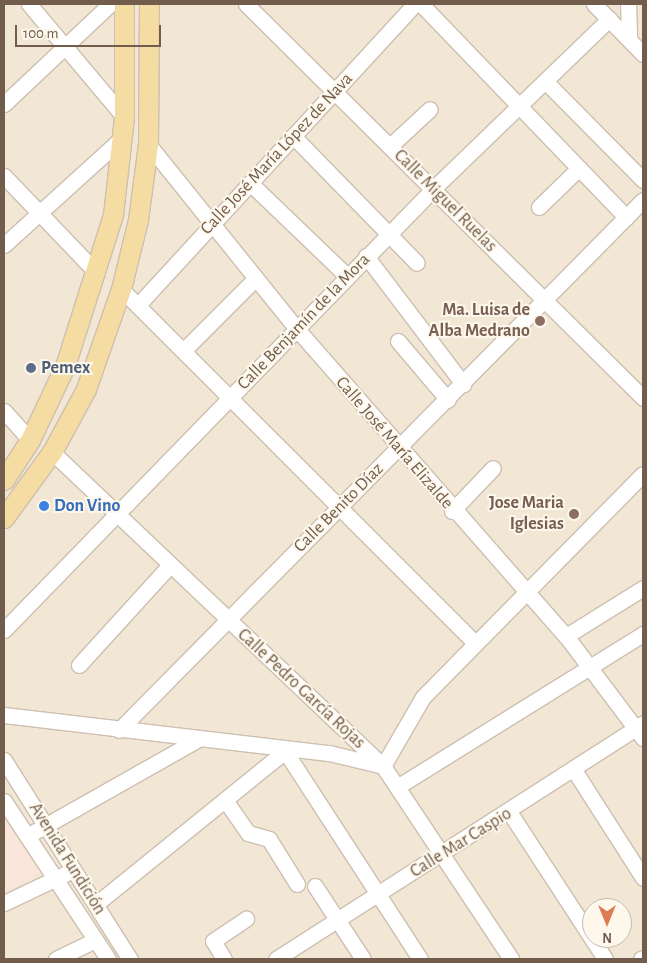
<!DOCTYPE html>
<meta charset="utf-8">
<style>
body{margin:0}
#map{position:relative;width:647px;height:963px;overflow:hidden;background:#fbf4e6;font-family:"Alegreya Sans",sans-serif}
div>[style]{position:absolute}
.residential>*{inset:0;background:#f2e7d5}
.commercial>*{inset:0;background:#fae6da}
.roads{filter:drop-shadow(1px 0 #cebfb0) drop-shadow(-1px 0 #cebfb0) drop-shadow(0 1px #cebfb0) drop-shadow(0 -1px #cebfb0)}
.minor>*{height:15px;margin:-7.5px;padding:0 7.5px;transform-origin:7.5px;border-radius:7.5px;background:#fff}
.major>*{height:19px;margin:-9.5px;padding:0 9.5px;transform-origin:9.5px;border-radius:9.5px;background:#f5dca3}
.dots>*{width:14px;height:14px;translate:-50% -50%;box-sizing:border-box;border:2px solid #fef8ec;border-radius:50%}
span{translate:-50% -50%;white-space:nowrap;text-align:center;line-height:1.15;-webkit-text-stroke:4px #fef8ec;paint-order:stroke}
.street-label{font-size:18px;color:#725c4c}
.education-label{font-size:18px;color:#785e54;font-weight:700}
.right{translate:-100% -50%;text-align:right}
.service-label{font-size:18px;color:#4e5e75;font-weight:700}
.left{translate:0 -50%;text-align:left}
.shop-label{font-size:18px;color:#366cbe;font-weight:700}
.frame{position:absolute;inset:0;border:5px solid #725c4c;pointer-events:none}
.north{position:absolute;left:582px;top:898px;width:50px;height:50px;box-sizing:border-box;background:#fef8ec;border:1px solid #c6baac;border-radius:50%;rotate:180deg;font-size:14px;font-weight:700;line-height:20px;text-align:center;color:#725c4c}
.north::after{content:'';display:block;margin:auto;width:18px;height:22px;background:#dd7b53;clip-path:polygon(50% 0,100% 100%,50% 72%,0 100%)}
.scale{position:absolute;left:15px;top:25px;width:146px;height:22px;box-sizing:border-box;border:2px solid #725c4c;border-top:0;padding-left:6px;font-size:15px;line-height:18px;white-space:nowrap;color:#725c4c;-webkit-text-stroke:4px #fef8ec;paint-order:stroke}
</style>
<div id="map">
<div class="residential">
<div style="clip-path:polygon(evenodd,4px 4px,643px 4px,643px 959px,4px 959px,4px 4px,592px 908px,622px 908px,622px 938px,592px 938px,592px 908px)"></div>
</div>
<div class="commercial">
<div style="clip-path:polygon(4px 819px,40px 873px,4px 892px)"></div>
</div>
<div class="roads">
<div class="minor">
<div style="left:29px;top:4px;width:148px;rotate:49.9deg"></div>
<div style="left:246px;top:4px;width:559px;rotate:44.78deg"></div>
<div style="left:421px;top:4px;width:296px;rotate:46.1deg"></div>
<div style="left:594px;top:4px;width:70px;rotate:45.6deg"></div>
<div style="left:628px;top:4px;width:35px;rotate:88deg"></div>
<div style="left:546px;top:82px;width:138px;rotate:45.3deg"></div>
<div style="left:4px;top:104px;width:146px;rotate:-43.3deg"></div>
<div style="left:293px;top:136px;width:177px;rotate:45.7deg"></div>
<div style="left:148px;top:144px;width:236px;rotate:51.2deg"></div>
<div style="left:296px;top:328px;width:410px;rotate:48.8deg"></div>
<div style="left:566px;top:636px;width:128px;rotate:53deg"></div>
<div style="left:390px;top:146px;width:54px;rotate:-42.8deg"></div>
<div style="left:4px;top:176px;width:134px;rotate:46.2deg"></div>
<div style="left:250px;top:183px;width:134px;rotate:43.8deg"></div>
<div style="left:539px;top:207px;width:56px;rotate:-44.3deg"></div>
<div style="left:4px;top:245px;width:161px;rotate:-42.2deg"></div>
<div style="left:366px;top:256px;width:161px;rotate:52.8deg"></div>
<div style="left:121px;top:289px;width:501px;rotate:45deg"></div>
<div style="left:138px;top:305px;width:409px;rotate:-47.4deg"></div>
<div style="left:398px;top:341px;width:77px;rotate:49.7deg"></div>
<div style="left:184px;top:350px;width:100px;rotate:-45deg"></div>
<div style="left:4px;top:411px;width:39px;rotate:48deg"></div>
<div style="left:52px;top:452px;width:456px;rotate:43.5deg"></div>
<div style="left:383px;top:766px;width:232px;rotate:56.4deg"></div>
<div style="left:452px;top:511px;width:59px;rotate:-46.4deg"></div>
<div style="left:4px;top:630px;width:615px;rotate:-45.79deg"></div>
<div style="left:433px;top:189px;width:245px;rotate:-44deg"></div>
<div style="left:566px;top:636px;width:91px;rotate:-31.9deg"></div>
<div style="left:79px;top:665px;width:134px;rotate:-47.7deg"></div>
<div style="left:4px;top:715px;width:327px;rotate:6.7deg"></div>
<div style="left:329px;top:753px;width:56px;rotate:13.5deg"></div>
<div style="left:383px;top:766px;width:80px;rotate:-59.9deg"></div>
<div style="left:423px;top:697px;width:313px;rotate:-45.4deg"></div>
<div style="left:119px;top:730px;width:745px;rotate:-45.33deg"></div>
<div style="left:4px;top:760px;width:236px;rotate:57.7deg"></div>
<div style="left:574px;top:770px;width:128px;rotate:57.4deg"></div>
<div style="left:397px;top:787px;width:290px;rotate:-31.9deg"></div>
<div style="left:225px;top:800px;width:40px;rotate:55.1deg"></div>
<div style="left:248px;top:833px;width:22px;rotate:16deg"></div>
<div style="left:269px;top:839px;width:53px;rotate:58.1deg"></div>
<div style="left:4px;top:801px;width:189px;rotate:56.6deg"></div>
<div style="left:510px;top:813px;width:174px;rotate:56.9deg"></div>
<div style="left:27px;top:836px;width:195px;rotate:-29.5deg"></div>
<div style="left:315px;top:886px;width:87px;rotate:56.7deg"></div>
<div style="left:4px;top:903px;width:68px;rotate:-25.4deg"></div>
<div style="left:96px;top:904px;width:243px;rotate:-39deg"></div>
<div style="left:285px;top:751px;width:248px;rotate:57deg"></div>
<div style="left:56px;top:959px;width:43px;rotate:-26deg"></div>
<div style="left:224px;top:959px;width:21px;rotate:-121deg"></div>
<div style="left:213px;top:941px;width:40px;rotate:-34deg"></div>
<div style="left:276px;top:959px;width:436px;rotate:-32.7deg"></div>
<div style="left:641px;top:959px;width:2px;rotate:-27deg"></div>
</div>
<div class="major">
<div style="left:4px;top:480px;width:48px;rotate:-57deg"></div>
<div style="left:30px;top:440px;width:82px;rotate:-64.7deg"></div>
<div style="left:65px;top:366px;width:158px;rotate:-72.4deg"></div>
<div style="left:113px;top:215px;width:99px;rotate:-83.6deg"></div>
<div style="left:124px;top:117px;width:113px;rotate:-90deg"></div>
<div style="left:4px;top:518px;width:82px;rotate:-54deg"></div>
<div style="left:52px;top:452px;width:72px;rotate:-61.6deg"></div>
<div style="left:86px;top:389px;width:106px;rotate:-70.7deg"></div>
<div style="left:121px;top:289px;width:71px;rotate:-76.2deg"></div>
<div style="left:138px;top:220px;width:77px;rotate:-82.5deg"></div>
<div style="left:148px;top:144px;width:140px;rotate:-89.6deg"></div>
</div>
</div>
<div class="dots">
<div style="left:540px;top:321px;background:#8d6e63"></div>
<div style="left:31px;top:368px;background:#5c6f8a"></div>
<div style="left:44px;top:506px;background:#3f7fe0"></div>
<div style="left:574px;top:514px;background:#8d6e63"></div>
</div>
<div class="street-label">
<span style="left:277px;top:154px;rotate:-47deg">Calle José María López de Nava</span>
<span style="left:445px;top:201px;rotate:45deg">Calle Miguel Ruelas</span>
<span style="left:304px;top:322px;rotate:-46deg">Calle Benjamín de la Mora</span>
<span style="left:394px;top:443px;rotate:49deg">Calle José María Elizalde</span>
<span style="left:339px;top:508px;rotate:-45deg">Calle Benito Díaz</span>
<span style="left:301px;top:689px;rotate:43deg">Calle Pedro García Rojas</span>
<span style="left:461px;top:843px;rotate:-32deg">Calle Mar Caspio</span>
<span style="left:67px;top:859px;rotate:58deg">Avenida Fundición</span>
</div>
<div class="education-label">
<span class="right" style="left:530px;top:321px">Ma. Luisa de<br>Alba Medrano</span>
<span class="right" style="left:564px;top:514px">Jose Maria<br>Iglesias</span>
</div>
<div class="service-label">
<span class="left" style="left:41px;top:368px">Pemex</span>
</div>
<div class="shop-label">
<span class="left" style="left:54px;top:506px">Don Vino</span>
</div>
<div class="frame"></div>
<div class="north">N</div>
<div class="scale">100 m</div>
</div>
